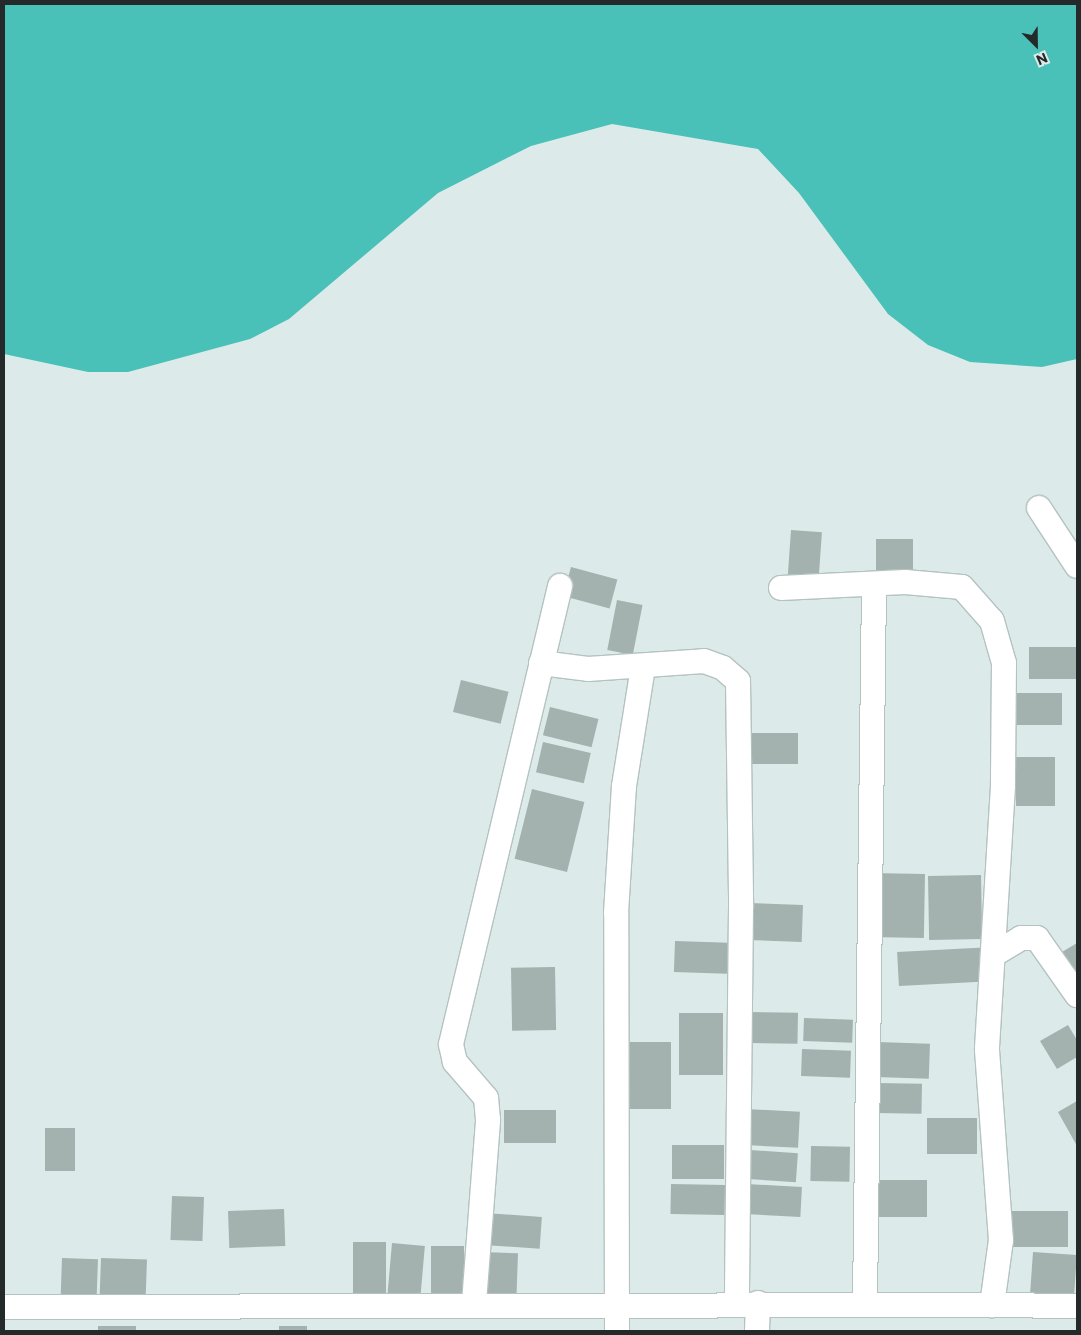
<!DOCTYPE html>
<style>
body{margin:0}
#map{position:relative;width:1081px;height:1335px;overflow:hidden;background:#dcebe9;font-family:Commissioner,sans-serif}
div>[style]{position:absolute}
.water>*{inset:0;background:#49c0b8}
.building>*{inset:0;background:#a3b1af;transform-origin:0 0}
.roads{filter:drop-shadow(1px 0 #b4c2c0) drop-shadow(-1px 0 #b4c2c0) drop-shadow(0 1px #b4c2c0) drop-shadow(0 -1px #b4c2c0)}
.minor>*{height:24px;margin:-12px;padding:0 12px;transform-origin:12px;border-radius:12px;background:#fff}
span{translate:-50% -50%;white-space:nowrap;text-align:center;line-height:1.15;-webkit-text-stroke:5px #dcebe9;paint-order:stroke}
.frame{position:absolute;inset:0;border:5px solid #242929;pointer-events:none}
.north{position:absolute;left:1011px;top:20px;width:50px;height:50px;-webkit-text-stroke:4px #dcebe9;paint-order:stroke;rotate:157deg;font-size:14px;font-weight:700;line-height:20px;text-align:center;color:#242929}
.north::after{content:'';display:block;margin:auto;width:18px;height:22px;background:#242929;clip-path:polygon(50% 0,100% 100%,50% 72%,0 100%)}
</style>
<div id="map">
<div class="water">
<div style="clip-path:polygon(4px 4px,1077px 4px,1077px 359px,1042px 367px,970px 362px,928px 345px,888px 314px,799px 193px,758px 149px,612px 124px,531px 146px,438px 193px,289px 319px,250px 339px,128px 372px,88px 372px,4px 354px)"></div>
</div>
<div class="building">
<div style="left:791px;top:530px;width:31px;height:49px;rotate:4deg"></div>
<div style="left:876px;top:539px;width:37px;height:43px"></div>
<div style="left:571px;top:567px;width:48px;height:30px;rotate:15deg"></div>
<div style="left:617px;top:600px;width:26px;height:51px;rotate:11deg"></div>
<div style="left:1029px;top:647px;width:47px;height:32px"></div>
<div style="left:461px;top:680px;width:49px;height:33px;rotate:14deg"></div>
<div style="left:1062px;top:693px;width:32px;height:55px;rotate:90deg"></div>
<div style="left:550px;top:707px;width:50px;height:29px;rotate:14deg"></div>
<div style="left:746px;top:733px;width:52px;height:31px"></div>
<div style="left:543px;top:742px;width:49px;height:31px;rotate:13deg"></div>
<div style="left:1016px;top:757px;width:39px;height:49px"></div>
<div style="left:532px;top:789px;width:54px;height:72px;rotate:14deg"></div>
<div style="left:871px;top:873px;width:54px;height:64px;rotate:1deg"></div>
<div style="left:981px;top:875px;width:64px;height:53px;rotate:89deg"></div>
<div style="left:748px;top:903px;width:55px;height:37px;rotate:2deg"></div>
<div style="left:675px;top:941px;width:53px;height:31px;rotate:2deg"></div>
<div style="clip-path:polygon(1077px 943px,1077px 977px,1062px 952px)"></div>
<div style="left:993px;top:947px;width:34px;height:96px;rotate:87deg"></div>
<div style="left:555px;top:967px;width:63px;height:44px;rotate:89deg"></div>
<div style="left:751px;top:1012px;width:47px;height:31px;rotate:1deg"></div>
<div style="left:679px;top:1013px;width:44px;height:62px"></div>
<div style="left:804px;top:1018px;width:49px;height:23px;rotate:2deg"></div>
<div style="clip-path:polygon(1068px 1025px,1077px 1040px,1077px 1057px,1057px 1069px,1040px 1041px)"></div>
<div style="left:671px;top:1042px;width:67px;height:51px;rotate:90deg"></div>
<div style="left:877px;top:1042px;width:53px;height:35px;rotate:2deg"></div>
<div style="left:802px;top:1049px;width:49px;height:27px;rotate:2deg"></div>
<div style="left:876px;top:1083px;width:46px;height:30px;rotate:1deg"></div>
<div style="clip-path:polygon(1077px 1101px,1077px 1146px,1058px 1112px)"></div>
<div style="left:746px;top:1109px;width:54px;height:36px;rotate:3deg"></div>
<div style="left:504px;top:1110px;width:52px;height:33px"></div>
<div style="left:927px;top:1118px;width:50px;height:36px"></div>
<div style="left:45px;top:1128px;width:30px;height:43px"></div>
<div style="left:672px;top:1145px;width:52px;height:34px"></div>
<div style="left:811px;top:1146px;width:39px;height:35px;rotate:1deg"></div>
<div style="left:750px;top:1150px;width:48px;height:29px;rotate:4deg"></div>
<div style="left:927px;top:1180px;width:37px;height:52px;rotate:90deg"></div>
<div style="left:671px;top:1184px;width:54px;height:30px;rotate:1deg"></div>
<div style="left:746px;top:1184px;width:56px;height:30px;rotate:3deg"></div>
<div style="left:172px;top:1196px;width:32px;height:44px;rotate:2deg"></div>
<div style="left:284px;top:1209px;width:37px;height:56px;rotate:88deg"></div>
<div style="left:1068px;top:1211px;width:36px;height:56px;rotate:90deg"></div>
<div style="left:486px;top:1213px;width:56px;height:32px;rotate:4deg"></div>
<div style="left:353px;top:1242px;width:33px;height:54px"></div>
<div style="left:392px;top:1243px;width:33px;height:51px;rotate:5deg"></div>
<div style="left:431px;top:1246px;width:33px;height:52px"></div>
<div style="left:482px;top:1252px;width:36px;height:46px;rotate:2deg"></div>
<div style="left:1033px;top:1252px;width:44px;height:41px;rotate:4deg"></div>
<div style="left:62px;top:1258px;width:36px;height:40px;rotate:2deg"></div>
<div style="left:101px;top:1258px;width:46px;height:39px;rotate:2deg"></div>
<div style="left:98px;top:1326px;width:38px;height:5px"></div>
<div style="left:279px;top:1326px;width:28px;height:5px"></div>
</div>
<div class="roads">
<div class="minor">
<div style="left:1039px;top:508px;width:69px;rotate:56.8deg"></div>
<div style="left:781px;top:588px;width:124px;rotate:-2.8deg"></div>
<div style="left:905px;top:582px;width:57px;rotate:5deg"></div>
<div style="left:962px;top:587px;width:45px;rotate:48.6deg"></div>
<div style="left:992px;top:621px;width:44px;rotate:74.1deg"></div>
<div style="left:1004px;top:663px;width:123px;rotate:90.5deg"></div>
<div style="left:1003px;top:786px;width:264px;rotate:93.5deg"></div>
<div style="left:987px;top:1050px;width:191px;rotate:85.8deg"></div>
<div style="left:1001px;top:1240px;width:66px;rotate:97.9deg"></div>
<div style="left:992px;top:1305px;width:85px;rotate:0.7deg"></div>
<div style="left:541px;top:663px;width:47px;rotate:7.3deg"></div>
<div style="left:588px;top:669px;width:116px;rotate:-3.9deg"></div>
<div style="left:704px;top:661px;width:20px;rotate:20deg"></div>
<div style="left:723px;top:668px;width:20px;rotate:41deg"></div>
<div style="left:738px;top:681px;width:227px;rotate:89.2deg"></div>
<div style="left:741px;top:908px;width:395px;rotate:90.6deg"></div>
<div style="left:993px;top:955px;width:33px;rotate:-31deg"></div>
<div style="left:1021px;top:938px;width:16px"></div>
<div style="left:1037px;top:938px;width:70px;rotate:54.9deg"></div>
<div style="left:474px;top:1303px;width:184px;rotate:-85.6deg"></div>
<div style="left:488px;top:1120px;width:22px;rotate:-95deg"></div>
<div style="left:486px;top:1098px;width:48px;rotate:-130.7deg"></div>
<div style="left:455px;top:1062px;width:18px;rotate:-103deg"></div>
<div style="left:451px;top:1044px;width:471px;rotate:-76.6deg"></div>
<div style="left:865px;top:1303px;width:719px;rotate:-89.28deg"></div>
<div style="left:4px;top:1307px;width:988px;rotate:-0.12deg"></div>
<div style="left:617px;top:1331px;width:418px;rotate:-90.1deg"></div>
<div style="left:616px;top:913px;width:127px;rotate:-86.4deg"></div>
<div style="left:624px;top:786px;width:120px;rotate:-80.9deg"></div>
<div style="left:757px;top:1331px;width:28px;rotate:-88deg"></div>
</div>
</div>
<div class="frame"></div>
<div class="north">N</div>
</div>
